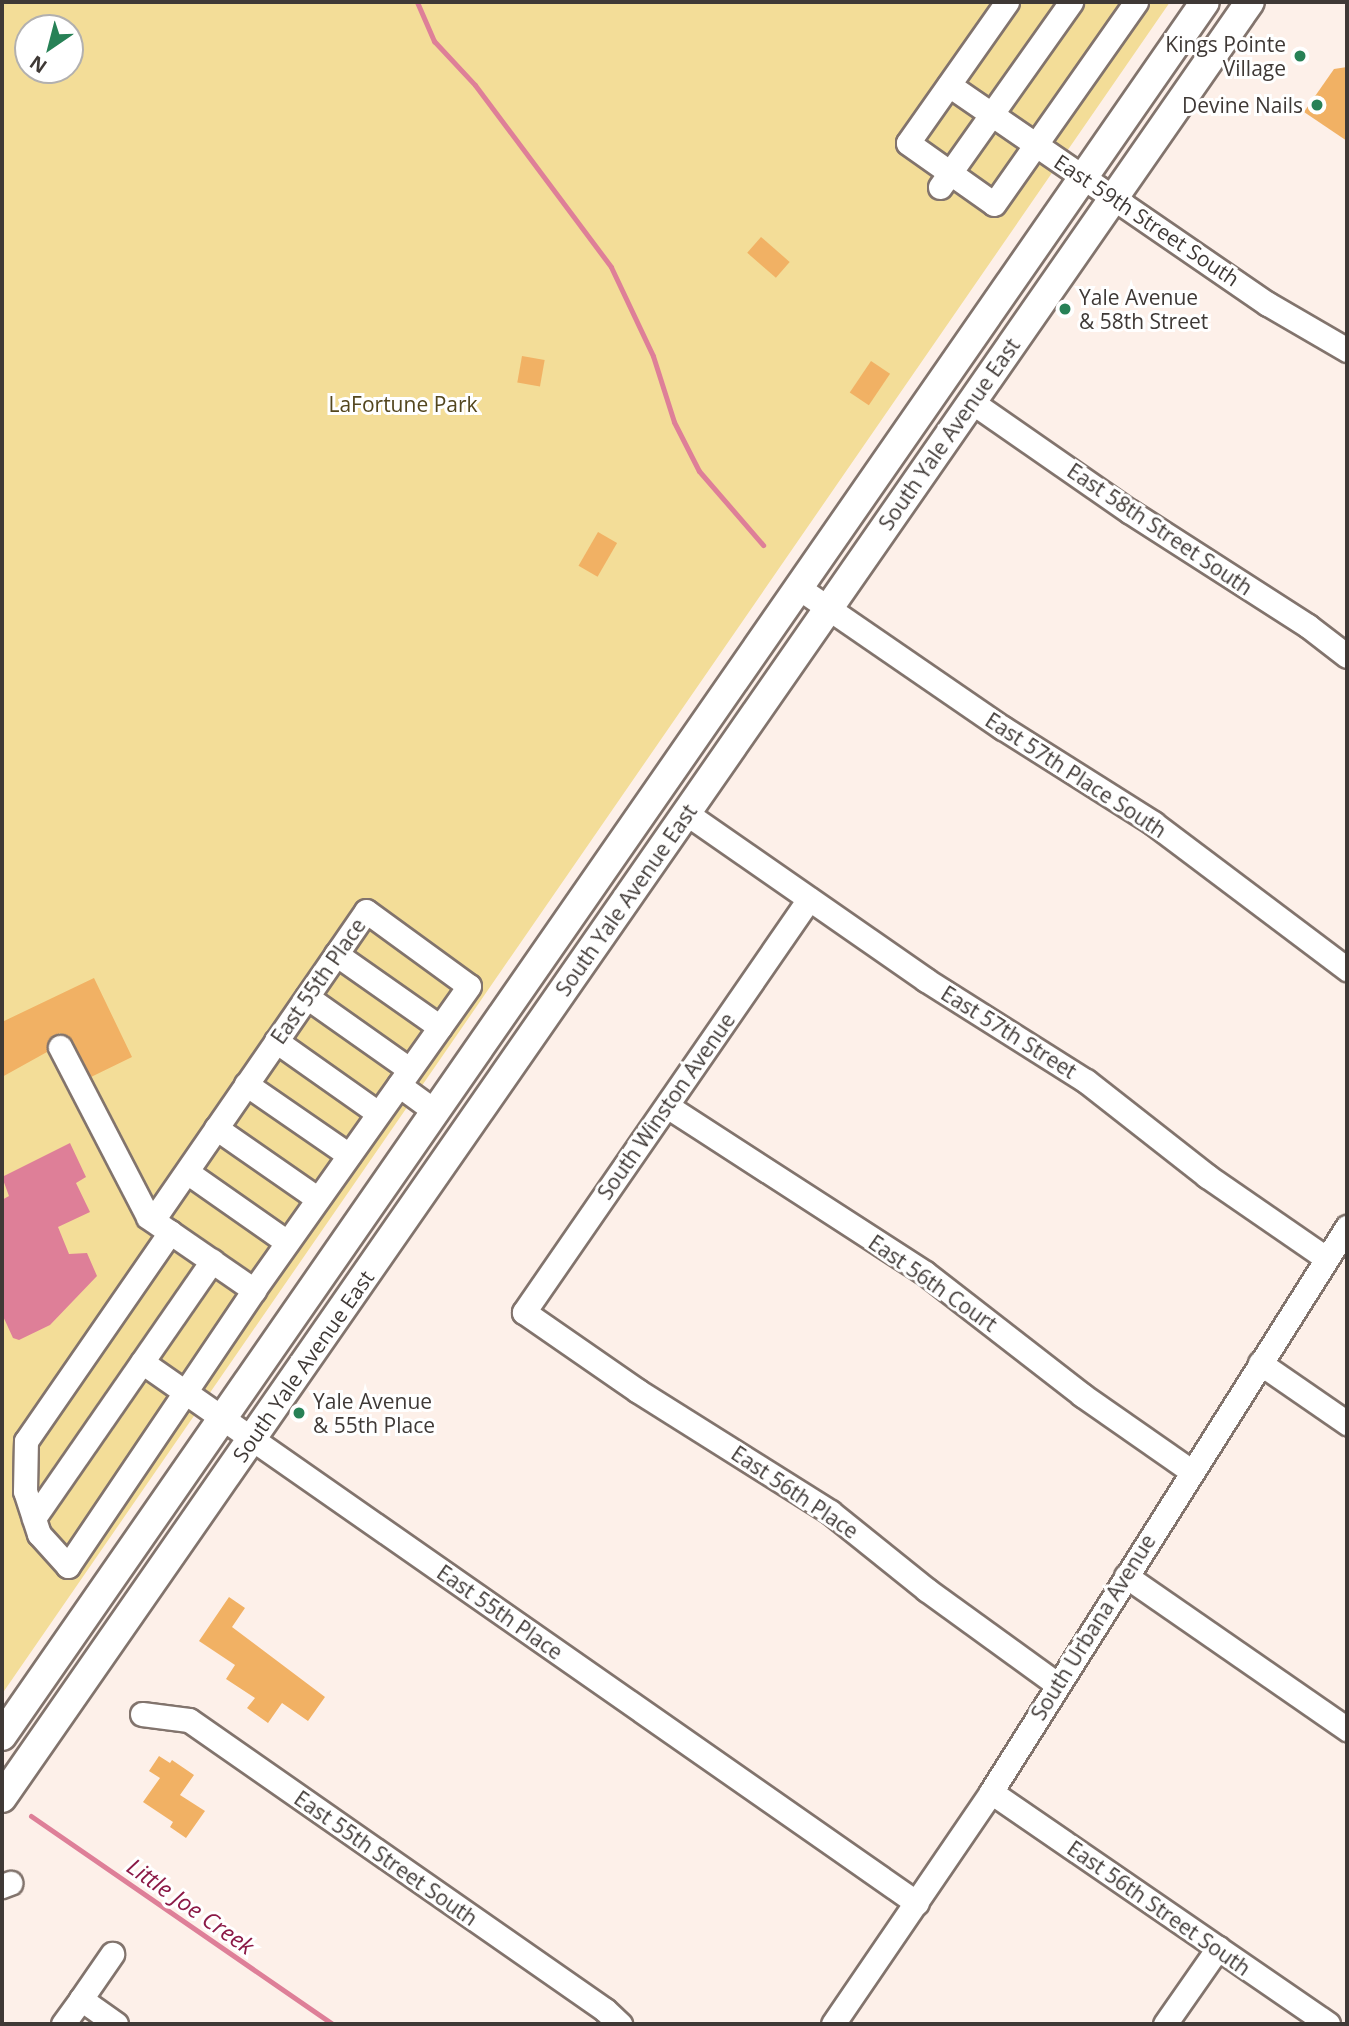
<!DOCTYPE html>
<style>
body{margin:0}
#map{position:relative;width:1349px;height:2026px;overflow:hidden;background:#fdf0e9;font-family:"Open Sans",sans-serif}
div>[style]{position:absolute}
.green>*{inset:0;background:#f3dd98}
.water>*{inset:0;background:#de7f98}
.stream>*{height:5px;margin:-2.5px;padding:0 2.5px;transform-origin:2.5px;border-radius:2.5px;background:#de7f98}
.building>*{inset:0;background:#f1b164;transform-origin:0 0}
.roads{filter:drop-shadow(2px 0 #82746d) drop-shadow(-2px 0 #82746d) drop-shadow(0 2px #82746d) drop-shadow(0 -2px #82746d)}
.minor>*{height:23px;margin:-11.5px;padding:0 11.5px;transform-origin:11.5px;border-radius:11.5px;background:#fff}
.major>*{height:28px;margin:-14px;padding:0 14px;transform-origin:14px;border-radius:14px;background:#fff}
.dots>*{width:19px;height:19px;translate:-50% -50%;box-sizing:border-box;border:4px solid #fff;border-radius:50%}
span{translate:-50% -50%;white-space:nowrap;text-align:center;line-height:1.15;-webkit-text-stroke:6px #fff;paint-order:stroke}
.poi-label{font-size:21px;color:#3f3936}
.right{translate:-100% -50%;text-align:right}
.left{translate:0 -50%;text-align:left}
.street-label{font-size:21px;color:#3f3936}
.park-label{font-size:21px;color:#53461e}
.water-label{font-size:23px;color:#8b1946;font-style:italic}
.frame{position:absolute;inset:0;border:4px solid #3f3936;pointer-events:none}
.north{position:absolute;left:14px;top:14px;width:70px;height:70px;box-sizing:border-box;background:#fff;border:2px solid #b2b0af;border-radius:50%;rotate:215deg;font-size:19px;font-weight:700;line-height:28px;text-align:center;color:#3f3936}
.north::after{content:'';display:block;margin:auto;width:24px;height:32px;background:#278156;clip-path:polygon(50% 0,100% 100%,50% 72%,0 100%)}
</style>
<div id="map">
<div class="green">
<div style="clip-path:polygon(evenodd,2px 2px,1170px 2px,2px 1694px,2px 2px,28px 28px,70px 28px,70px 70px,28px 70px,28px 28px)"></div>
</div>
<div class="water">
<div style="clip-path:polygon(70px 1143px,86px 1177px,76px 1183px,90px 1212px,58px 1227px,69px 1254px,87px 1253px,97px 1276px,50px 1325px,19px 1340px,13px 1338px,2px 1314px,2px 1200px,9px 1196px,2px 1177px)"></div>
</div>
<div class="stream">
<div style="left:417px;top:2px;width:43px;rotate:66.4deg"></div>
<div style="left:434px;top:41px;width:60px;rotate:47deg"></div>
<div style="left:475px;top:85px;width:227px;rotate:53.2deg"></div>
<div style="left:611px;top:267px;width:98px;rotate:64.7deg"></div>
<div style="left:653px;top:356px;width:69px;rotate:72.3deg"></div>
<div style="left:674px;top:422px;width:55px;rotate:63deg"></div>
<div style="left:699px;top:471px;width:98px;rotate:49.1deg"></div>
<div style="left:31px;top:1816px;width:366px;rotate:34.6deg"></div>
</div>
<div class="building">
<div style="clip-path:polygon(1347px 67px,1347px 141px,1304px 112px,1334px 69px)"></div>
<div style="left:761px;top:237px;width:38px;height:21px;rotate:41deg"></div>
<div style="left:522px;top:356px;width:23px;height:27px;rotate:10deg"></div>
<div style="left:871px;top:361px;width:23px;height:38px;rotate:34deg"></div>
<div style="left:598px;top:532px;width:22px;height:39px;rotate:30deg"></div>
<div style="clip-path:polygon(94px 978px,132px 1057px,91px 1077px,72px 1040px,60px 1033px,49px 1039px,47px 1052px,2px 1077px,2px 1022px)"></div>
<div style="clip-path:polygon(229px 1597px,245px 1608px,232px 1627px,325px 1697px,308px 1721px,282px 1703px,268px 1723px,247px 1708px,255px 1698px,226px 1679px,235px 1665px,199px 1641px)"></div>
<div style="clip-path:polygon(159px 1756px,170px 1763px,172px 1760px,194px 1775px,180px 1795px,205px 1811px,186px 1838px,170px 1827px,173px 1822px,143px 1802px,160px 1778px,149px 1771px)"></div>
</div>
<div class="roads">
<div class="minor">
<div style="left:1007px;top:2px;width:172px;rotate:125.1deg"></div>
<div style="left:908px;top:143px;width:105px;rotate:35.3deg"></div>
<div style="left:994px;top:204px;width:247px;rotate:-54.9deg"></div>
<div style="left:949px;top:85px;width:387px;rotate:34.5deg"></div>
<div style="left:1268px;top:304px;width:91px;rotate:30.2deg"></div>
<div style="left:940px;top:187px;width:227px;rotate:-54.7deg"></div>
<div style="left:972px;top:402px;width:191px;rotate:34.8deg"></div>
<div style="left:1129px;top:511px;width:213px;rotate:32.7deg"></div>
<div style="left:1308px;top:626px;width:49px;rotate:37.6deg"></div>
<div style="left:799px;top:588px;width:247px;rotate:34.5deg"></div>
<div style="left:1003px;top:728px;width:178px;rotate:32.3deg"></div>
<div style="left:1153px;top:823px;width:243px;rotate:37deg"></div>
<div style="left:686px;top:813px;width:292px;rotate:34.8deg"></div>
<div style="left:926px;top:980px;width:189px;rotate:32.3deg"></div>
<div style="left:1086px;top:1081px;width:154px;rotate:38.1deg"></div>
<div style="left:1207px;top:1176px;width:145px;rotate:34.6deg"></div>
<div style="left:809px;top:899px;width:502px;rotate:124.61deg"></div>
<div style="left:524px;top:1312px;width:139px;rotate:34.7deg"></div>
<div style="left:638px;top:1391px;width:227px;rotate:32.2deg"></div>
<div style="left:830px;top:1512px;width:124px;rotate:38.8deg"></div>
<div style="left:927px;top:1590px;width:160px;rotate:35.9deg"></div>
<div style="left:336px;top:954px;width:127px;rotate:35.1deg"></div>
<div style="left:307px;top:997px;width:125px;rotate:35.2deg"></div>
<div style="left:276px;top:1041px;width:125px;rotate:35.2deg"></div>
<div style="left:60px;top:1047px;width:191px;rotate:62.6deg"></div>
<div style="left:148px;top:1217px;width:129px;rotate:34.6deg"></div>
<div style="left:246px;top:1084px;width:125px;rotate:34.6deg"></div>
<div style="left:399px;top:1085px;width:46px;rotate:36.1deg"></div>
<div style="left:667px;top:1106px;width:307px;rotate:32.9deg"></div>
<div style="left:925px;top:1273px;width:199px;rotate:37.8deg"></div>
<div style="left:1082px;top:1395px;width:133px;rotate:34.9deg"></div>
<div style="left:216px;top:1128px;width:124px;rotate:34.8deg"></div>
<div style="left:187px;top:1172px;width:122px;rotate:35deg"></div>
<div style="left:153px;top:1220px;width:375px;rotate:-55.4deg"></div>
<div style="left:366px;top:911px;width:127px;rotate:36.1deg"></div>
<div style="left:469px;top:986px;width:372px;rotate:125.3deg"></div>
<div style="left:254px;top:1290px;width:333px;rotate:124deg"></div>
<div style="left:68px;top:1566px;width:43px;rotate:-132.2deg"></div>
<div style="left:39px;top:1534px;width:45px;rotate:-108deg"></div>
<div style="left:25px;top:1491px;width:50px;rotate:-88.9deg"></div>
<div style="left:26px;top:1441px;width:254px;rotate:-55.4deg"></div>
<div style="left:142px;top:1362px;width:945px;rotate:34.92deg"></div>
<div style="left:1260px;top:1363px;width:106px;rotate:34.6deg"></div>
<div style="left:34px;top:1518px;width:313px;rotate:-55.3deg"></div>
<div style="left:1126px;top:1576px;width:269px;rotate:34.7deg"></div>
<div style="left:142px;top:1714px;width:47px;rotate:7.3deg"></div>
<div style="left:189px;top:1720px;width:507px;rotate:34.88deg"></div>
<div style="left:605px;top:2010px;width:21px;rotate:43deg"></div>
<div style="left:991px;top:1792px;width:409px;rotate:34.5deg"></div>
<div style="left:2px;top:1886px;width:9px;rotate:-21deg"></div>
<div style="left:81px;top:1999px;width:55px;rotate:-55.4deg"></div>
<div style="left:63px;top:2024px;width:31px;rotate:-54deg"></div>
<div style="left:81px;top:1999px;width:43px;rotate:35.5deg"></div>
<div style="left:833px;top:2024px;width:281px;rotate:-55.7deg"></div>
<div style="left:991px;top:1792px;width:668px;rotate:-57.79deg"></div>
<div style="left:1165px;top:2024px;width:93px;rotate:-55.1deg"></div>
</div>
<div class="major">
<div style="left:2px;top:1736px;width:2110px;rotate:-55.25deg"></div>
<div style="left:2px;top:1798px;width:2187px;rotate:-55.21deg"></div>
</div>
</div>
<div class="dots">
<div style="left:1300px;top:56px;background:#278156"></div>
<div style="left:1317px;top:105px;background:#278156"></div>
<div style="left:1065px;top:309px;background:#278156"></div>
<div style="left:299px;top:1413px;background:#278156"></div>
</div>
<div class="poi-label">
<span class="right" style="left:1286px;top:56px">Kings Pointe<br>Village</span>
<span class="right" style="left:1303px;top:105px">Devine Nails</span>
<span class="left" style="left:1079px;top:309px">Yale Avenue<br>&amp; 58th Street</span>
<span class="left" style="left:313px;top:1413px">Yale Avenue<br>&amp; 55th Place</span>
</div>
<div class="street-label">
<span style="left:1147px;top:220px;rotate:34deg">East 59th Street South</span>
<span style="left:949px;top:434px;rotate:-55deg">South Yale Avenue East</span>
<span style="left:1160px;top:529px;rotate:34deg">East 58th Street South</span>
<span style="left:1076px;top:775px;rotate:33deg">East 57th Place South</span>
<span style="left:626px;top:900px;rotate:-55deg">South Yale Avenue East</span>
<span style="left:318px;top:981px;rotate:-55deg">East 55th Place</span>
<span style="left:1009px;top:1032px;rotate:32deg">East 57th Street</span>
<span style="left:666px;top:1106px;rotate:-55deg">South Winston Avenue</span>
<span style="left:933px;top:1283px;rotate:35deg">East 56th Court</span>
<span style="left:303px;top:1366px;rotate:-55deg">South Yale Avenue East</span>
<span style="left:795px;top:1492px;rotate:34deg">East 56th Place</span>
<span style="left:500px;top:1612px;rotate:35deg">East 55th Place</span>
<span style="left:1093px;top:1627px;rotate:-58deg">South Urbana Avenue</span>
<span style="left:386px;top:1858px;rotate:35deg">East 55th Street South</span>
<span style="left:1159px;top:1908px;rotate:35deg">East 56th Street South</span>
</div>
<div class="park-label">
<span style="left:403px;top:404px">LaFortune Park</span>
</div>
<div class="water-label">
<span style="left:191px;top:1906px;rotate:35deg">Little Joe Creek</span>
</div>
<div class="frame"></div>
<div class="north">N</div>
</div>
